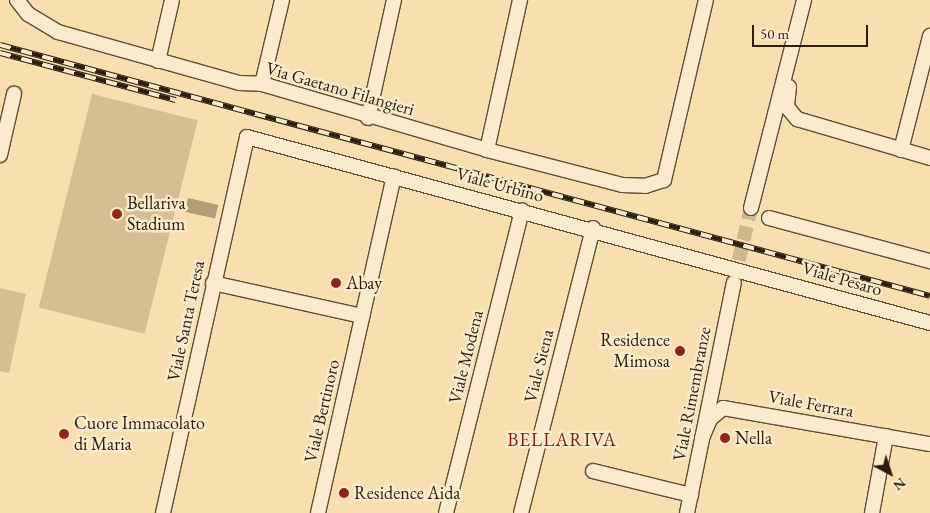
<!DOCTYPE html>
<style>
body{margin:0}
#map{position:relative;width:930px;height:513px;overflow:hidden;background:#f9deaf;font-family:"EB Garamond",serif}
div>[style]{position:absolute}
.green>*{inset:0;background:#d6bd93;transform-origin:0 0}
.water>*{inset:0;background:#b39c78;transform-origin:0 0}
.minor-tunnel>*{height:14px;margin-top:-7px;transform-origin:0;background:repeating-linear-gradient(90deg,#d0b78f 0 14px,transparent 0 21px)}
.roads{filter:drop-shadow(1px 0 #5f4d36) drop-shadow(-1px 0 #5f4d36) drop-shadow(0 1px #5f4d36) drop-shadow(0 -1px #5f4d36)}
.minor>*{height:14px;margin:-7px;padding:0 7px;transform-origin:7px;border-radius:7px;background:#fbeacb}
.rail>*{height:5.5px;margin-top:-2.75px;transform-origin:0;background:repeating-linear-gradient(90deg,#fbeacb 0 11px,#2c1d0d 0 22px);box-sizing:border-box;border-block:1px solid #2c1d0d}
.dots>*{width:14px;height:14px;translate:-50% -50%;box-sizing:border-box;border:2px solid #fbeacb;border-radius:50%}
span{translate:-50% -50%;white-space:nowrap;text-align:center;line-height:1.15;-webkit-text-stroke:5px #fbeacb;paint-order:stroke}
.street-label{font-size:18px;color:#2c1d0d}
.poi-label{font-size:18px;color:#2c1d0d}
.left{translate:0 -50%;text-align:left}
.right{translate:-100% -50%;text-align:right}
.neighbourhood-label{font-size:19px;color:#7a1f14;letter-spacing:1px}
.north{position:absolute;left:865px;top:448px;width:50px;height:50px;-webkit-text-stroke:4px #fbeacb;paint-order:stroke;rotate:140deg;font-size:14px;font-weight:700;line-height:20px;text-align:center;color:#2c1d0d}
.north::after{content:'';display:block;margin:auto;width:18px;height:22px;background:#2c1d0d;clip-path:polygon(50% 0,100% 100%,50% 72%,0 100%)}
.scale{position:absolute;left:752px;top:25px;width:116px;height:22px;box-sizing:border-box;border:2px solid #2c1d0d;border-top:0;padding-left:6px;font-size:15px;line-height:18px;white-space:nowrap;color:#2c1d0d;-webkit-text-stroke:4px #fbeacb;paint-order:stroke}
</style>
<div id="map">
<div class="green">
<div style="left:92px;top:94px;width:109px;height:220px;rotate:14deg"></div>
<div style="clip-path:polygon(0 288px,26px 294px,9px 373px,0 371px)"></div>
</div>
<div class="water">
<div style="left:188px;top:198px;width:31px;height:14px;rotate:13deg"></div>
</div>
<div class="minor-tunnel">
<div style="left:734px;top:281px;width:75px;rotate:-76.9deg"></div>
</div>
<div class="roads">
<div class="minor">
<div style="left:17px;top:0;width:18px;rotate:52deg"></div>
<div style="left:28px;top:14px;width:35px;rotate:31deg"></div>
<div style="left:58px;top:32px;width:188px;rotate:15.7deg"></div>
<div style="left:239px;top:83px;width:23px;rotate:2deg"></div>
<div style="left:262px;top:84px;width:234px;rotate:16.3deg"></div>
<div style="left:487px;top:150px;width:139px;rotate:14.5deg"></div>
<div style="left:622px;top:185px;width:23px;rotate:2deg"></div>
<div style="left:645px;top:186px;width:20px;rotate:-18deg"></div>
<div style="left:664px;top:180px;width:185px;rotate:-76.9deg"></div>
<div style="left:158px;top:61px;width:63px;rotate:-77.1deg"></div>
<div style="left:262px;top:84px;width:86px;rotate:-76.6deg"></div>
<div style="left:789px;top:87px;width:20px;rotate:96deg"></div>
<div style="left:787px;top:107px;width:16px;rotate:50deg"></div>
<div style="left:797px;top:119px;width:139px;rotate:16.3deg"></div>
<div style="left:368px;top:118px;width:121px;rotate:-77.6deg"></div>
<div style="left:487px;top:150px;width:154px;rotate:-77.6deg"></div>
<div style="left:901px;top:150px;width:118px;rotate:-75.7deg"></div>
<div style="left:0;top:155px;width:63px;rotate:-77.1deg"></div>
<div style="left:751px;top:208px;width:215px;rotate:-75.7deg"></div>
<div style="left:769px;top:218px;width:167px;rotate:15deg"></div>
<div style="left:213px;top:283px;width:153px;rotate:12.5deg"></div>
<div style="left:702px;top:438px;width:21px;rotate:-67deg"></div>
<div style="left:710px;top:419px;width:17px;rotate:-40deg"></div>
<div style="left:723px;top:408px;width:210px;rotate:9.9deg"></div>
<div style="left:593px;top:471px;width:101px;rotate:13.8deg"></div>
<div style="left:163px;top:513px;width:385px;rotate:-77.4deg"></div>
<div style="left:247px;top:137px;width:708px;rotate:15.23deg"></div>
<div style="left:318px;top:513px;width:345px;rotate:-77.3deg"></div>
<div style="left:446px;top:513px;width:312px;rotate:-75.9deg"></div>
<div style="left:521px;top:513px;width:294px;rotate:-75.8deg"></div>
<div style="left:687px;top:513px;width:235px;rotate:-78.5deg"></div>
<div style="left:872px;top:513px;width:78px;rotate:-79.7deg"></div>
</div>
</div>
<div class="rail">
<div style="left:0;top:45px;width:963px;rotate:15.1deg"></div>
<div style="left:0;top:53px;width:182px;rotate:15deg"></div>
</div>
<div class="dots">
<div style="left:117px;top:214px;background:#8f2418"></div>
<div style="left:336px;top:283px;background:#8f2418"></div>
<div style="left:680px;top:351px;background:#8f2418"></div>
<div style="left:64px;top:434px;background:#8f2418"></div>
<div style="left:725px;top:438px;background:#8f2418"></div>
<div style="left:344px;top:493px;background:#8f2418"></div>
</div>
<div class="street-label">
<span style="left:340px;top:89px;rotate:16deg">Via Gaetano Filangieri</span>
<span style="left:500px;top:185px;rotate:15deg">Viale Urbino</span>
<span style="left:842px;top:279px;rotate:16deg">Viale Pesaro</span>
<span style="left:186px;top:321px;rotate:-78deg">Viale Santa Teresa</span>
<span style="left:466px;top:357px;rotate:-76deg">Viale Modena</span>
<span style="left:539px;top:366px;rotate:-76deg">Viale Siena</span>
<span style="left:692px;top:394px;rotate:-79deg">Viale Rimembranze</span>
<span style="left:811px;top:404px;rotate:10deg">Viale Ferrara</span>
<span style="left:322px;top:411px;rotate:-77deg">Viale Bertinoro</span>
</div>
<div class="poi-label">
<span class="left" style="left:127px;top:214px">Bellariva<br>Stadium</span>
<span class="left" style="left:346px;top:283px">Abay</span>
<span class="right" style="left:670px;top:351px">Residence<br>Mimosa</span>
<span class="left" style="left:74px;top:434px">Cuore Immacolato<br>di Maria</span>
<span class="left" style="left:735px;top:438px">Nella</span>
<span class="left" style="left:354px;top:493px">Residence Aida</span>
</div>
<div class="neighbourhood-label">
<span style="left:562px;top:440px">BELLARIVA</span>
</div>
<div class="north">N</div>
<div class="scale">50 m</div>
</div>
